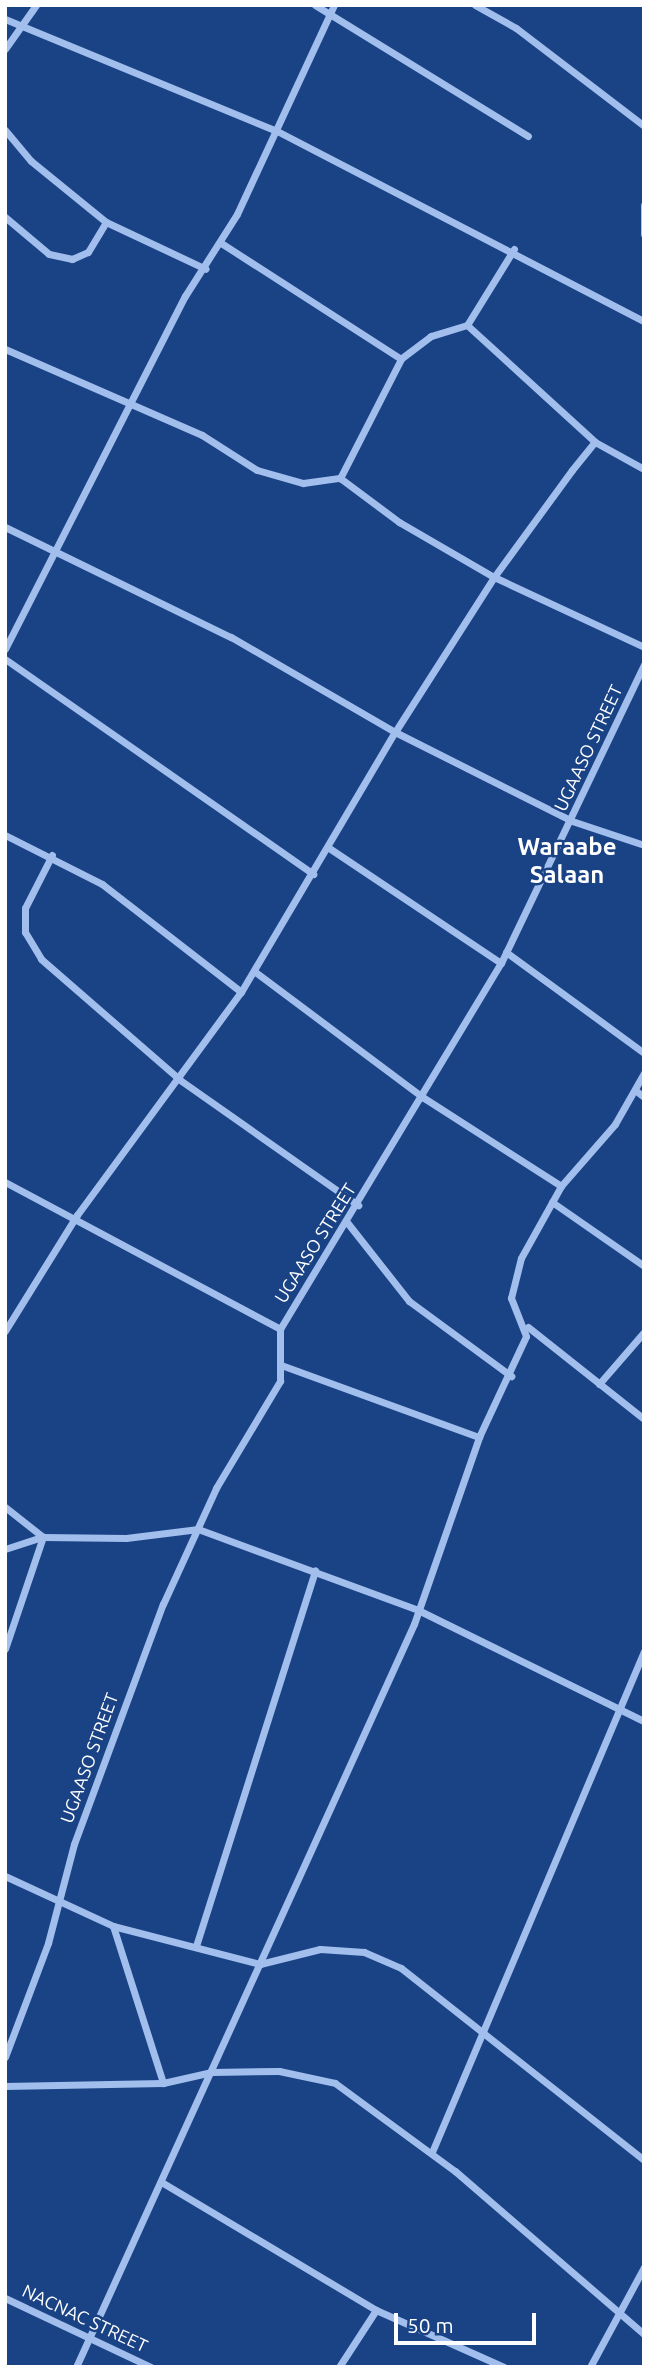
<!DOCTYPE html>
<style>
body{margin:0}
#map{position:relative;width:649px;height:2372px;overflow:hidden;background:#1a4386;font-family:Ubuntu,sans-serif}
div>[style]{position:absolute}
.street>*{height:7px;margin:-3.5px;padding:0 3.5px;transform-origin:3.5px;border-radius:3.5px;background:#a1beec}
span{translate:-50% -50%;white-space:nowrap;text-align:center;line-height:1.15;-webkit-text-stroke:5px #1a4386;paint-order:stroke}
.street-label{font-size:18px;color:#fff}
.district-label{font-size:24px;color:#fff;font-weight:700}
.frame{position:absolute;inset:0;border:7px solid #fff;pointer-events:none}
.scale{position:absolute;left:394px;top:2313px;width:142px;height:32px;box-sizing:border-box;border:4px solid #fff;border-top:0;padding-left:9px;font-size:21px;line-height:24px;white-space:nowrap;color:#fff;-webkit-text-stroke:5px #1a4386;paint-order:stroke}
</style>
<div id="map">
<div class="street">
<div style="left:315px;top:5px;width:250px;rotate:31.6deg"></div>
<div style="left:475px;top:5px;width:47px;rotate:29.3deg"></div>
<div style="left:516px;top:28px;width:161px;rotate:37.4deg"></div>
<div style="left:5px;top:19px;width:294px;rotate:22.4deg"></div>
<div style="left:277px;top:131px;width:413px;rotate:27.4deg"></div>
<div style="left:5px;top:49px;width:54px;rotate:-54.8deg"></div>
<div style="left:5px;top:130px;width:40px;rotate:50deg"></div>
<div style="left:31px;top:161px;width:97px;rotate:39.1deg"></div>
<div style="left:106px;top:222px;width:110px;rotate:25.2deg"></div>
<div style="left:644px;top:205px;width:29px;rotate:90deg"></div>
<div style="left:5px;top:217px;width:57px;rotate:40.1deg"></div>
<div style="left:49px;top:254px;width:24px;rotate:12deg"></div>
<div style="left:72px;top:259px;width:17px;rotate:-24deg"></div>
<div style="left:88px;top:252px;width:35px;rotate:-59deg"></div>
<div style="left:221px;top:243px;width:214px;rotate:32.8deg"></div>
<div style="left:514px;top:249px;width:89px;rotate:121.7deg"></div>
<div style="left:467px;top:325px;width:38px;rotate:163deg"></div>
<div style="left:431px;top:336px;width:38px;rotate:143deg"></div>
<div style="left:401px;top:359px;width:134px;rotate:117.1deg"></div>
<div style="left:340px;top:478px;width:74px;rotate:36.7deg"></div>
<div style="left:399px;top:522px;width:110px;rotate:30.1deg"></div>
<div style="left:494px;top:577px;width:166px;rotate:25deg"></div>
<div style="left:467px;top:325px;width:173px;rotate:42.4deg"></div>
<div style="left:5px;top:349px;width:215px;rotate:23.6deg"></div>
<div style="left:202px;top:435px;width:65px;rotate:32.5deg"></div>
<div style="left:257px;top:470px;width:48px;rotate:15.8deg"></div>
<div style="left:303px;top:483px;width:37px;rotate:-8deg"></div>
<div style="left:5px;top:527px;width:251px;rotate:26deg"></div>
<div style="left:231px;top:637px;width:190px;rotate:30.1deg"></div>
<div style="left:395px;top:732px;width:198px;rotate:26.7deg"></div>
<div style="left:572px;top:821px;width:76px;rotate:18.4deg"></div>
<div style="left:5px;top:649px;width:396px;rotate:-63deg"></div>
<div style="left:185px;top:296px;width:97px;rotate:-57.6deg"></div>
<div style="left:237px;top:214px;width:230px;rotate:-65.1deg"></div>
<div style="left:5px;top:659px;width:376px;rotate:34.9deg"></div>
<div style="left:5px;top:835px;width:109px;rotate:26.8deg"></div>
<div style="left:102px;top:884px;width:176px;rotate:37.8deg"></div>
<div style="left:329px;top:848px;width:207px;rotate:33.8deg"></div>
<div style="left:52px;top:855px;width:59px;rotate:117deg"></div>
<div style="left:25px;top:908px;width:24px;rotate:90deg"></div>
<div style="left:25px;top:932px;width:31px;rotate:59deg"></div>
<div style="left:41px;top:959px;width:184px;rotate:41deg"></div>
<div style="left:180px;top:1080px;width:218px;rotate:35.1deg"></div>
<div style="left:506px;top:952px;width:171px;rotate:36.2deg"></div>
<div style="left:254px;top:971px;width:212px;rotate:36.8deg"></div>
<div style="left:424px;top:1098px;width:163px;rotate:32.7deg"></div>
<div style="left:635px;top:1090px;width:11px;rotate:38deg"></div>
<div style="left:5px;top:1182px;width:312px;rotate:28.1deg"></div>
<div style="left:552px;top:1202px;width:112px;rotate:34.8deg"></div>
<div style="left:346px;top:1221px;width:102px;rotate:51.8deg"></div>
<div style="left:409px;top:1301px;width:127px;rotate:36.3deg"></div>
<div style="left:528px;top:1327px;width:148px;rotate:38.4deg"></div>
<div style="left:5px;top:1331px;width:137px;rotate:-58.2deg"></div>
<div style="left:77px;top:1215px;width:277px;rotate:-53.7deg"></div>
<div style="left:241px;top:992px;width:302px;rotate:-59.4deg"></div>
<div style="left:395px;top:732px;width:184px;rotate:-57.4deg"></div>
<div style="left:494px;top:577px;width:132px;rotate:-53.9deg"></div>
<div style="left:572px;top:470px;width:36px;rotate:-51deg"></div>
<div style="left:595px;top:442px;width:56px;rotate:28.9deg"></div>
<div style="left:281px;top:1365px;width:211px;rotate:20deg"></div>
<div style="left:599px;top:1384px;width:69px;rotate:-49.1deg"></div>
<div style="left:5px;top:1507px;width:48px;rotate:38.3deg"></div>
<div style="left:43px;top:1537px;width:83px;rotate:0.7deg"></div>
<div style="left:126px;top:1538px;width:73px;rotate:-7.1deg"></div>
<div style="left:198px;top:1529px;width:234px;rotate:20.2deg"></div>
<div style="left:418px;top:1610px;width:252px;rotate:26.2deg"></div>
<div style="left:5px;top:1549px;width:40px;rotate:-18deg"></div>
<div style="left:5px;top:1649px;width:118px;rotate:-71.3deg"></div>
<div style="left:5px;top:1876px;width:119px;rotate:24.8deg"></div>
<div style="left:113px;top:1926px;width:152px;rotate:14.5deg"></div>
<div style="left:260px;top:1964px;width:62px;rotate:-14deg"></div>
<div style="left:320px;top:1949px;width:44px;rotate:3.9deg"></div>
<div style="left:364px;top:1952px;width:40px;rotate:23.4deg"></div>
<div style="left:401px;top:1968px;width:310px;rotate:38.3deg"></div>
<div style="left:113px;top:1926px;width:165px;rotate:72.3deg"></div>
<div style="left:163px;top:2083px;width:50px;rotate:-12.7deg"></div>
<div style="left:212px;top:2072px;width:67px;rotate:-0.9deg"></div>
<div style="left:279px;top:2071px;width:57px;rotate:12.1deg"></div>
<div style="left:335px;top:2083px;width:149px;rotate:36.3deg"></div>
<div style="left:455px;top:2171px;width:250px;rotate:40.8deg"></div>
<div style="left:196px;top:1946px;width:394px;rotate:-72.4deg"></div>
<div style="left:5px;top:2057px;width:122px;rotate:-69.3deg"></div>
<div style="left:48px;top:1943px;width:102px;rotate:-75.3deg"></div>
<div style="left:74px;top:1844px;width:256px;rotate:-69.7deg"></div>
<div style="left:163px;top:1604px;width:128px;rotate:-65.4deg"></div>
<div style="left:216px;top:1488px;width:125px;rotate:-59.1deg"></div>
<div style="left:280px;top:1381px;width:52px;rotate:-90deg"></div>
<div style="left:280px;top:1329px;width:428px;rotate:-58.9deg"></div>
<div style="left:501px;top:963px;width:331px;rotate:-64.4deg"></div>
<div style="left:5px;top:2086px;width:158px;rotate:-1.1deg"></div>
<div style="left:432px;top:2152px;width:544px;rotate:-67.06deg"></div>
<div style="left:163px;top:2183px;width:248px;rotate:30.8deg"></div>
<div style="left:376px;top:2310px;width:140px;rotate:24deg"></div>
<div style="left:5px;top:2298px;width:161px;rotate:25.3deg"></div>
<div style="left:76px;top:2367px;width:816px;rotate:-65.54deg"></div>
<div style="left:414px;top:1624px;width:198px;rotate:-70.8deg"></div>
<div style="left:479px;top:1437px;width:111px;rotate:-65deg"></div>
<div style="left:526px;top:1336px;width:41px;rotate:-111.5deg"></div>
<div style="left:511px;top:1298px;width:41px;rotate:-76deg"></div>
<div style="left:521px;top:1258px;width:82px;rotate:-60.9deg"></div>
<div style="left:561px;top:1186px;width:82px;rotate:-48.9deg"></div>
<div style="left:615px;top:1124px;width:59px;rotate:-60.4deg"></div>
<div style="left:339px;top:2367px;width:68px;rotate:-57deg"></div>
<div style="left:590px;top:2367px;width:114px;rotate:-61.6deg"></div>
</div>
<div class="street-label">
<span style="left:588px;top:748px;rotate:-65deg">UGAASO STREET</span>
<span style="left:315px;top:1243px;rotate:-58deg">UGAASO STREET</span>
<span style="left:89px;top:1758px;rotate:-70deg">UGAASO STREET</span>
<span style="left:85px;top:2318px;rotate:25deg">NACNAC STREET</span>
</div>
<div class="district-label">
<span style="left:567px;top:861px">Waraabe<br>Salaan</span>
</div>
<div class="frame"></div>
<div class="scale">50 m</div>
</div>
